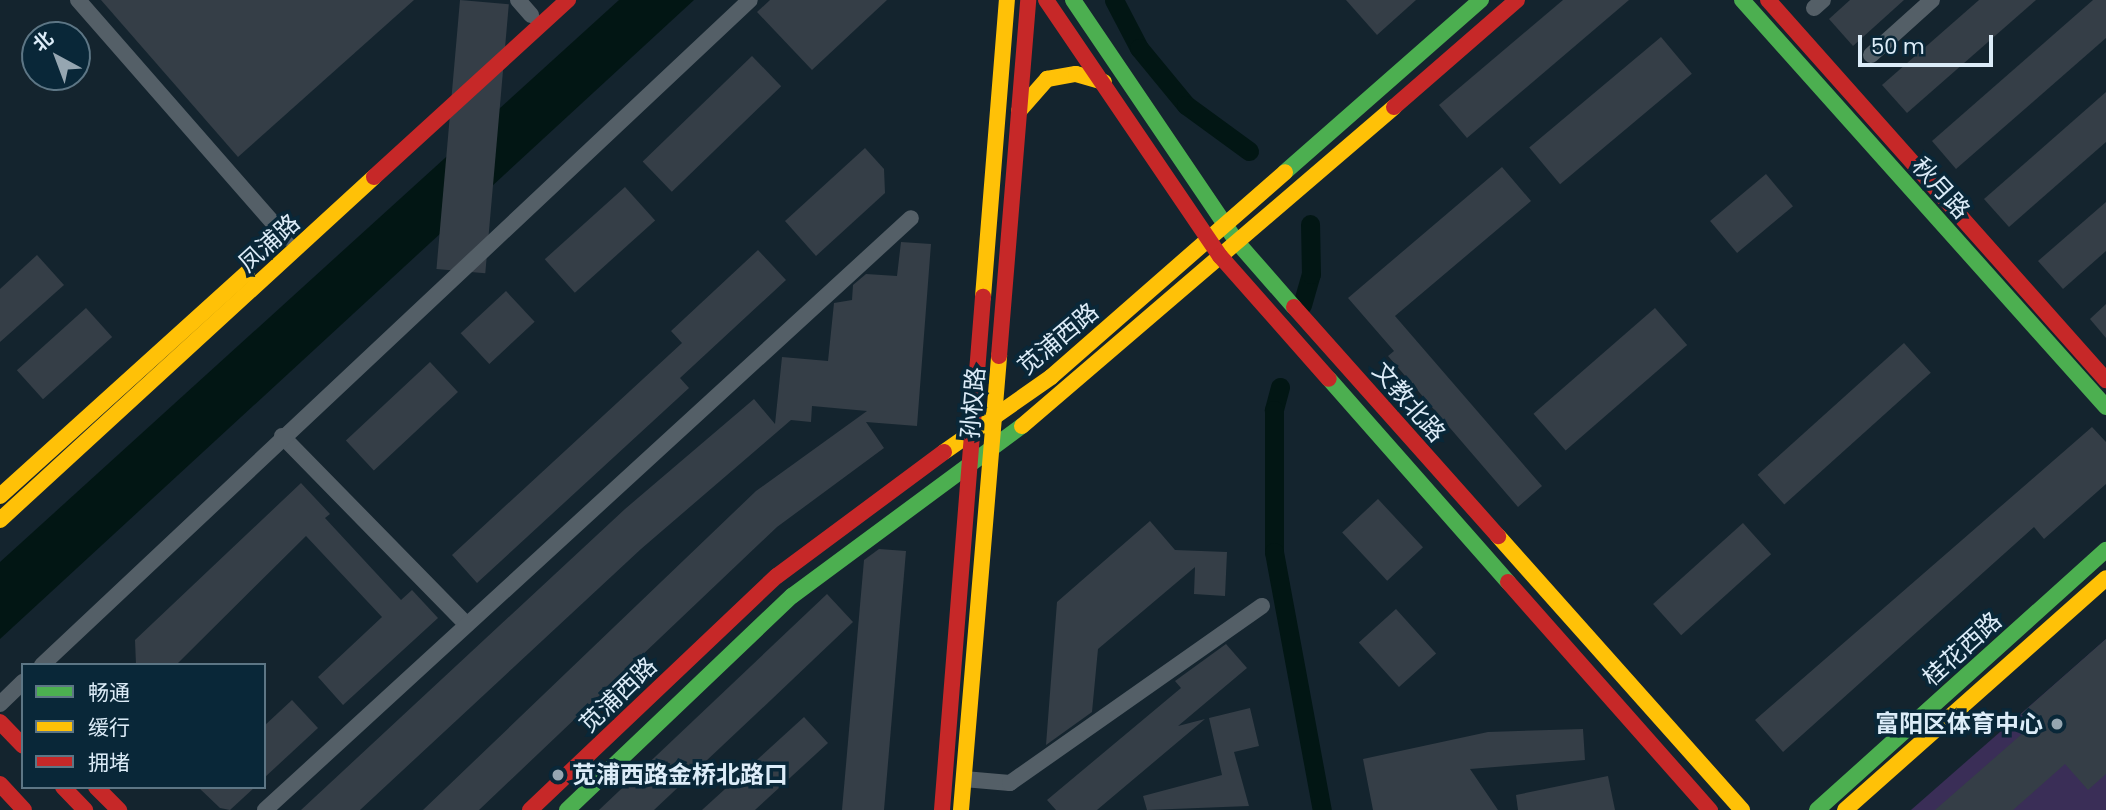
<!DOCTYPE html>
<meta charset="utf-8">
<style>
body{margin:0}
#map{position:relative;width:2106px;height:810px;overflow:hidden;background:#14242e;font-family:Poppins,"Noto Sans SC",sans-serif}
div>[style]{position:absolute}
.green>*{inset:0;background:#3a2e57}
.water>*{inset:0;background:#021614}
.canal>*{height:19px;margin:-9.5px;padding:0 9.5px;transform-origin:9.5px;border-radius:9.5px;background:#021614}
.building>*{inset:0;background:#353e47;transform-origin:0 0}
.street>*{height:16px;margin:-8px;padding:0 8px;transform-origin:8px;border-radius:8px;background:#545f67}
.fast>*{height:16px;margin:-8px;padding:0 8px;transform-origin:8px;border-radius:8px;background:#4caf50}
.slow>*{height:16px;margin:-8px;padding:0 8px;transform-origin:8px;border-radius:8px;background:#ffc107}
.jam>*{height:16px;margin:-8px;padding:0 8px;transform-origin:8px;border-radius:8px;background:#c62828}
.dots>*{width:19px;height:19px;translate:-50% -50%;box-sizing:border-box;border:4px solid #092738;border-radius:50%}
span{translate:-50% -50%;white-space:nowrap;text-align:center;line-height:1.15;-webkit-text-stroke:7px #092738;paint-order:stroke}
.street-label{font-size:24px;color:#dcecf8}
.poi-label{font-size:24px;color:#dcecf8;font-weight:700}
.right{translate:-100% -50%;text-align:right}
.left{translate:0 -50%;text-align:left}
.legend{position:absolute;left:21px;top:663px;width:245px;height:126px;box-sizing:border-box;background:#092738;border:2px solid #5d7685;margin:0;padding:9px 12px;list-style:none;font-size:21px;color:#dcecf8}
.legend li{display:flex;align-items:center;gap:14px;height:35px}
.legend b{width:35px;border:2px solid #5d7685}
.north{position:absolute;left:21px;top:21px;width:70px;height:70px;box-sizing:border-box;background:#092738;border:2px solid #5d7685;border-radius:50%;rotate:319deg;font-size:19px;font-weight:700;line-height:28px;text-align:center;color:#dcecf8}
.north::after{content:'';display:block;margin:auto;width:24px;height:32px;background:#96a6b1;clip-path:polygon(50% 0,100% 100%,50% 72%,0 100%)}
.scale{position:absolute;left:1858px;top:35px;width:135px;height:32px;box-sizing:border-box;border:4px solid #dcecf8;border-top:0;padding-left:9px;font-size:21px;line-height:24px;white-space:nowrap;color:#dcecf8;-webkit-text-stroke:5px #092738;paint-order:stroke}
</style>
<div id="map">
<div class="green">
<div style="clip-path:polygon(2106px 639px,2106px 810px,1911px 810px)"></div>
</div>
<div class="water">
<div style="clip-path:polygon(619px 0,694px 0,0 639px,0 562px)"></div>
</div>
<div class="canal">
<div style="left:1114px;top:0;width:54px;rotate:62.5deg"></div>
<div style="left:1139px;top:48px;width:74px;rotate:50.5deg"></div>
<div style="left:1186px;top:105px;width:78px;rotate:36.1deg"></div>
<div style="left:1302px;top:305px;width:32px;rotate:-74deg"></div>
<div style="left:1311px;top:274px;width:50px;rotate:-91.1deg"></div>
<div style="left:1280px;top:387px;width:24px;rotate:105deg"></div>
<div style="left:1274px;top:410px;width:142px;rotate:90deg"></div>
<div style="left:1274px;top:552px;width:262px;rotate:79.5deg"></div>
</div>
<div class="building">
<div style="clip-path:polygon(101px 0,414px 0,238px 157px)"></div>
<div style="left:460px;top:0;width:49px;height:270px;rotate:5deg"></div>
<div style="clip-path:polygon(770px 0,887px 0,812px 70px,757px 12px)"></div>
<div style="clip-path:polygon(1346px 0,1416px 0,1377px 35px)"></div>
<div style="clip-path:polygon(1563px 0,1629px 0,1467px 138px,1439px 105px)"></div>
<div style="clip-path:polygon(1850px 0,1904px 0,1853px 46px,1829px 19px)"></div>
<div style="clip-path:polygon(1979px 0,2036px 0,1907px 113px,1882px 85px)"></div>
<div style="clip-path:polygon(2093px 0,2106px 0,2106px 38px,1956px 169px,1932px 141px)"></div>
<div style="left:1661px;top:37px;width:48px;height:172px;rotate:50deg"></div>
<div style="left:752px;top:56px;width:42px;height:152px;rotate:46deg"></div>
<div style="clip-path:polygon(2106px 92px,2106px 142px,2009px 227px,1984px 199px)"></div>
<div style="clip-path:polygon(865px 148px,884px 169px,885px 193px,816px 256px,785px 221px)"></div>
<div style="clip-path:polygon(1502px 167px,1531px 201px,1395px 316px,1542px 486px,1518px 507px,1388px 356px,1394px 351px,1348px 298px)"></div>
<div style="left:1766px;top:174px;width:42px;height:73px;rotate:50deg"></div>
<div style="left:625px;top:187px;width:45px;height:108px;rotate:48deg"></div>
<div style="clip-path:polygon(2106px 202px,2106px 251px,2063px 289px,2038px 261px)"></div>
<div style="clip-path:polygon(901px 242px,931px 244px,917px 426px,866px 422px,884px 448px,777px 527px,479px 810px,423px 810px,756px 491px,867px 411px,812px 406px,811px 422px,791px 420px,641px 549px,360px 810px,301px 810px,625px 509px,754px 399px,775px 424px,782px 357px,828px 361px,834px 303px,852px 300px,853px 285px,866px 274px,897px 276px)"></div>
<div style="clip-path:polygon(758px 250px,786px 280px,680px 378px,689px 388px,477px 583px,452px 555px,682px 343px,671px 331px)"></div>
<div style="clip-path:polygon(37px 255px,64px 285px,0 342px,0 289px)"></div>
<div style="left:506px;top:291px;width:42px;height:62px;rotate:47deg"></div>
<div style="clip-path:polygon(2106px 304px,2106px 338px,2090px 319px)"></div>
<div style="left:86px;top:308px;width:39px;height:93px;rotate:48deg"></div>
<div style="left:1655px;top:308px;width:49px;height:161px;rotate:49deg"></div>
<div style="left:1904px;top:343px;width:40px;height:197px;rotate:48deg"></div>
<div style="left:430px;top:362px;width:41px;height:115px;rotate:47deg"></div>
<div style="clip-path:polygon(2092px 427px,2106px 442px,2106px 484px,2044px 539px,2034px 527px,1783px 752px,1755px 720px)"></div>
<div style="clip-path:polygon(301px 483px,330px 514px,325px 518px,401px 600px,412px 590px,438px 618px,343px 705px,318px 677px,382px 617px,306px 536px,176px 665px,136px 665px,135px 640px)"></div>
<div style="left:1378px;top:499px;width:66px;height:49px;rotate:47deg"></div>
<div style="clip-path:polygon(1150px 521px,1175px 550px,1227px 552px,1225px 596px,1194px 594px,1195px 567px,1098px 649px,1092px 712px,1046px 745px,1057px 602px)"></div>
<div style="left:1743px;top:523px;width:42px;height:121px;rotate:48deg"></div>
<div style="clip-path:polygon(879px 549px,906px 551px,884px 810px,842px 810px,864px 560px)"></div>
<div style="clip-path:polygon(827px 594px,853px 622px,772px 699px,654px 810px,599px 810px)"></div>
<div style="left:1396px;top:609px;width:60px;height:50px;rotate:48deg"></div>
<div style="clip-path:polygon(2106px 639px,2106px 774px,2088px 790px,2065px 764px,2013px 810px,1935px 810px,2031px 726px,2021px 714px)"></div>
<div style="clip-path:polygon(1226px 644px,1247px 668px,1178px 726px,1205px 719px,1097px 810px,1056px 810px,1047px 800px,1181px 688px,1175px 681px)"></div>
<div style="clip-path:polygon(292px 700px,318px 728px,264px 778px,264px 726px)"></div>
<div style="clip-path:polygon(1250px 708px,1259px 746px,1234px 752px,1249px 806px,1147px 810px,1143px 796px,1222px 775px,1209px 718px)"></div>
<div style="clip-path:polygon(804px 717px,828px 743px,755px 810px,702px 810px)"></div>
<div style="clip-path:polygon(1583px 729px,1585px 760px,1470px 769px,1498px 810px,1373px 810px,1363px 759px,1488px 732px)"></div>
<div style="clip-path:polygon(1608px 776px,1615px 810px,1518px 810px,1516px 795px)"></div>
<div style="clip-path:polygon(198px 787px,255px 787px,230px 810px,220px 808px)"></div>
</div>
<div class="street">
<div style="left:78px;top:0;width:316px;rotate:48.8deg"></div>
<div style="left:518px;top:0;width:20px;rotate:49deg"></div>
<div style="left:1814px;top:8px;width:12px;rotate:-42deg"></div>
<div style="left:1871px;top:55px;width:82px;rotate:-42deg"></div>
<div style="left:282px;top:436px;width:264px;rotate:45.6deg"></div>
<div style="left:42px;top:665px;width:971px;rotate:-43.21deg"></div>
<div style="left:0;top:704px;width:32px;rotate:-44deg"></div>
<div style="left:964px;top:779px;width:46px;rotate:5deg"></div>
<div style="left:1010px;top:783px;width:308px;rotate:-35.1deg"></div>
<div style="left:265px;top:810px;width:876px;rotate:-42.5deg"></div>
</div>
<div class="fast">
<div style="left:1073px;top:0;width:292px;rotate:55.9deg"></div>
<div style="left:1237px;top:242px;width:86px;rotate:48.8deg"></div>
<div style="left:1742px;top:0;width:546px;rotate:48.19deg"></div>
<div style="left:1285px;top:172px;width:261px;rotate:-41.3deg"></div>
<div style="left:1329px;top:379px;width:271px;rotate:48.6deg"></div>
<div style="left:567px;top:810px;width:311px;rotate:-43.6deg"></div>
<div style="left:792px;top:596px;width:286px;rotate:-36.5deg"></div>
<div style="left:1817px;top:810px;width:389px;rotate:-42deg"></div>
</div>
<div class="slow">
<div style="left:1019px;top:111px;width:43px;rotate:-48.8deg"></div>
<div style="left:1047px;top:79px;width:29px;rotate:-10deg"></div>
<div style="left:1076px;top:74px;width:29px;rotate:16deg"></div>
<div style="left:983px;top:297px;width:298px;rotate:-85.4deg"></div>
<div style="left:1022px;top:426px;width:490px;rotate:-40.6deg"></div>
<div style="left:944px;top:452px;width:131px;rotate:-35deg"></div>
<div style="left:1051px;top:377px;width:311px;rotate:-41.2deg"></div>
<div style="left:0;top:496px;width:333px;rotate:-42.1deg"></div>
<div style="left:0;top:520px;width:507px;rotate:-42.52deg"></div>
<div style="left:1498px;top:536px;width:367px;rotate:48.3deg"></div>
<div style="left:961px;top:810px;width:456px;rotate:-85.2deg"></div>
<div style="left:1845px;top:810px;width:349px;rotate:-41.6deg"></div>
</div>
<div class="jam">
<div style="left:1046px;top:0;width:310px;rotate:55.8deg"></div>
<div style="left:1220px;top:256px;width:164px;rotate:48.5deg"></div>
<div style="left:1768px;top:0;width:509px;rotate:48.35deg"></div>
<div style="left:1394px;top:107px;width:163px;rotate:-41deg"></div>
<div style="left:374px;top:177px;width:263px;rotate:-42.4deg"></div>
<div style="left:1294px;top:307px;width:307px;rotate:48.3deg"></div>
<div style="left:999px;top:356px;width:357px;rotate:-85.3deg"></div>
<div style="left:1508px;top:582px;width:305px;rotate:48.5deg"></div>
<div style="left:0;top:722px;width:33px;rotate:46deg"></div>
<div style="left:0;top:784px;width:35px;rotate:47deg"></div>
<div style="left:63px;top:787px;width:32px;rotate:46deg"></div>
<div style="left:96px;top:787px;width:33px;rotate:45deg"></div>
<div style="left:530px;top:810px;width:340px;rotate:-43.5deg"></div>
<div style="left:777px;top:576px;width:208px;rotate:-36.6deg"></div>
<div style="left:942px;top:810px;width:515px;rotate:-85.43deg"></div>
</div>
<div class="dots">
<div style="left:2057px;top:724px;background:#96a6b1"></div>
<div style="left:558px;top:775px;background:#96a6b1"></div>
</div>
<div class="street-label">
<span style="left:1941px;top:188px;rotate:48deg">秋月路</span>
<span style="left:269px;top:243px;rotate:-42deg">凤浦路</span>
<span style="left:1058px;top:339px;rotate:-40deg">苋浦西路</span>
<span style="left:1409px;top:402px;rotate:49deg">文教北路</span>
<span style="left:973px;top:403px;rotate:-85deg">孙权路</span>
<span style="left:1962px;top:649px;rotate:-42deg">桂花西路</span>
<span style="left:618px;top:695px;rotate:-44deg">苋浦西路</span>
</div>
<div class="poi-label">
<span class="right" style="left:2043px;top:724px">富阳区体育中心</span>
<span class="left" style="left:572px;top:775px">苋浦西路金桥北路口</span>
</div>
<ul class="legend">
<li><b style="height:9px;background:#4caf50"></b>畅通</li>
<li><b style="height:9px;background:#ffc107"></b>缓行</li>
<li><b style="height:9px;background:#c62828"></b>拥堵</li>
</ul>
<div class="north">北</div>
<div class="scale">50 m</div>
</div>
